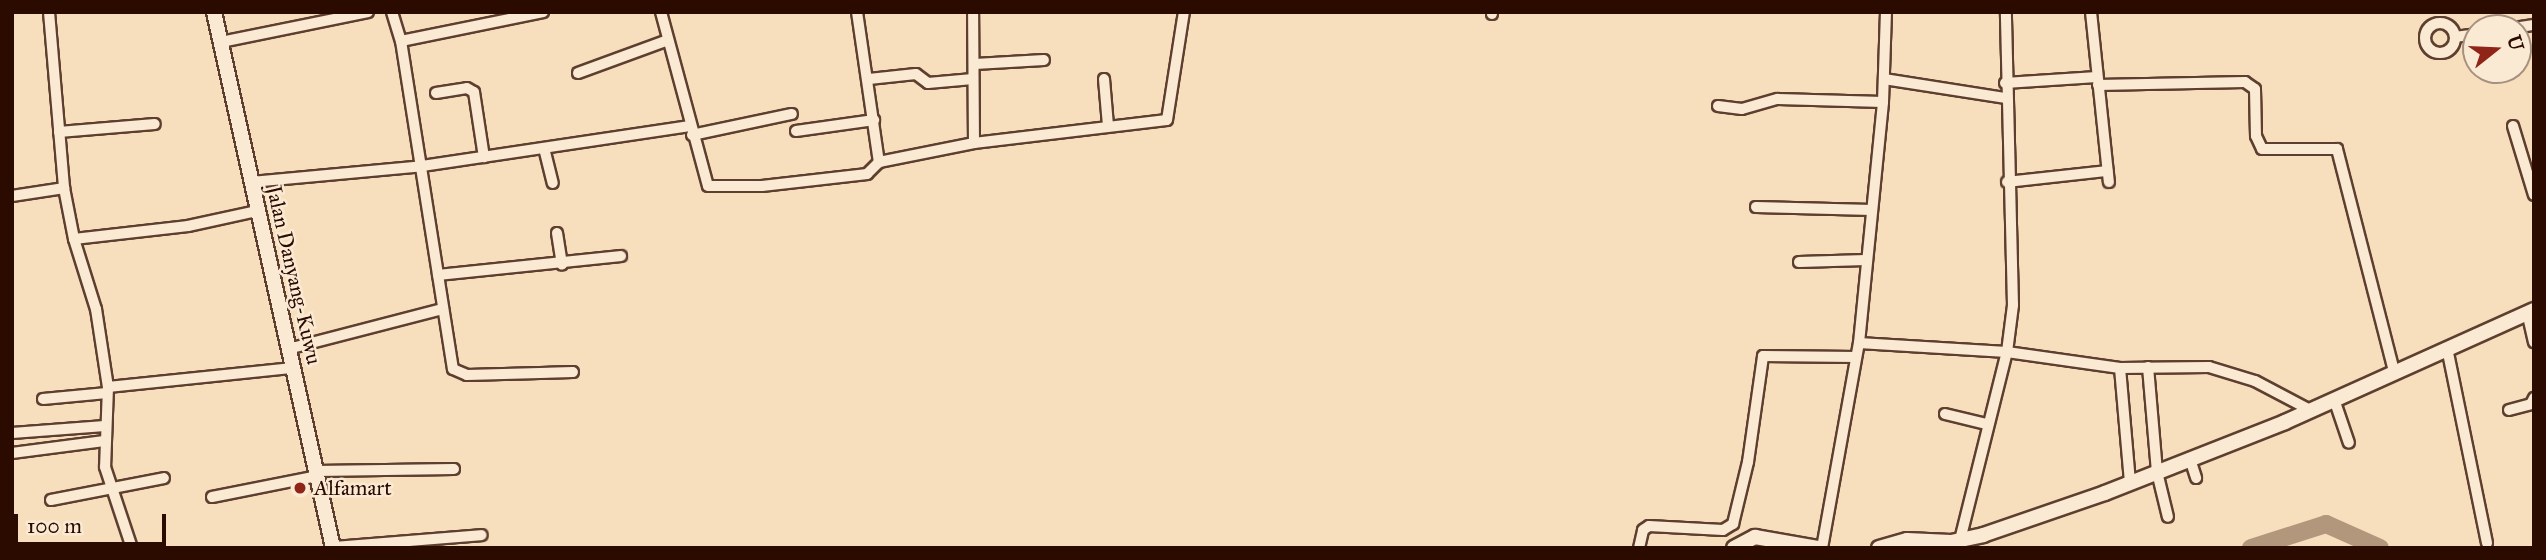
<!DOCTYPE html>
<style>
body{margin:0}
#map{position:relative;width:2546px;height:560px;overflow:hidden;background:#f7dfbd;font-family:"IM FELL Great Primer",serif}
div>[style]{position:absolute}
.river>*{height:18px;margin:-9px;padding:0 9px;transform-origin:9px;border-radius:9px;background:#b2977d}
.roads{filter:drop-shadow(2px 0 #5e3f2f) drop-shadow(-2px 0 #5e3f2f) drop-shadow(0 2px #5e3f2f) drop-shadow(0 -2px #5e3f2f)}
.street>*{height:10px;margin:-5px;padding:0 5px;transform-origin:5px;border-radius:5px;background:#faead4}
.street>.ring{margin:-5px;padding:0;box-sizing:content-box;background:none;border:10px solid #faead4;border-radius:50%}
.secondary>*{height:14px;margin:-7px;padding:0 7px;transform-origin:7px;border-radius:7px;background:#faead4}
.dots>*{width:19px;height:19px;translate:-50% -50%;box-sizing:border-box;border:4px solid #faead4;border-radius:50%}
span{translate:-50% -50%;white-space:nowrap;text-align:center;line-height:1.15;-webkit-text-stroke:5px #faead4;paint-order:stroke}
.street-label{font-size:21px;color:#2b0a00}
.poi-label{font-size:21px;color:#2b0a00}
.left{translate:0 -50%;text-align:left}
.frame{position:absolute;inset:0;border:14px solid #2b0a00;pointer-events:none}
.north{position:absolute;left:2462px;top:14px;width:70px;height:70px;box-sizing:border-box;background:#faead4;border:2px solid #a7907f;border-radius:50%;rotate:72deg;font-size:19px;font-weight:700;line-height:28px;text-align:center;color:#2b0a00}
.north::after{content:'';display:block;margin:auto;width:24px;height:32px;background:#8f2418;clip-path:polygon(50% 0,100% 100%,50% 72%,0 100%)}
.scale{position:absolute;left:14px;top:514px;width:152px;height:32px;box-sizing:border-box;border:4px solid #2b0a00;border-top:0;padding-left:9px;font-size:21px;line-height:24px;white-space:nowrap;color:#2b0a00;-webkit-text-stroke:5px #faead4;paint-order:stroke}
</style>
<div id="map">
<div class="river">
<div style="left:2251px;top:548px;width:79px;rotate:-17.7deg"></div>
<div style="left:2326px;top:524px;width:59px;rotate:24deg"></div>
</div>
<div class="roads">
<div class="street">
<div style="left:49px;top:12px;width:177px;rotate:85.1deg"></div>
<div style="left:64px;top:188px;width:52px;rotate:78.9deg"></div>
<div style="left:74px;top:239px;width:73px;rotate:72.6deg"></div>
<div style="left:96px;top:309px;width:79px;rotate:81.3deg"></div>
<div style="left:108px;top:387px;width:80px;rotate:92.1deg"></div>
<div style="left:105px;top:467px;width:85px;rotate:71.6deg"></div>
<div style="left:392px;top:12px;width:30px;rotate:73deg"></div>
<div style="left:401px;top:41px;width:332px;rotate:81deg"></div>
<div style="left:453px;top:369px;width:15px;rotate:23deg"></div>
<div style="left:467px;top:375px;width:106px;rotate:-1.6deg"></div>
<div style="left:661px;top:12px;width:180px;rotate:74.9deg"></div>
<div style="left:708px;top:186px;width:54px"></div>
<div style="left:762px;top:186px;width:106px;rotate:-6.5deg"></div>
<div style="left:867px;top:174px;width:17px;rotate:-45deg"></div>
<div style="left:857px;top:12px;width:152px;rotate:81.7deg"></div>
<div style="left:879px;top:162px;width:97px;rotate:-11.3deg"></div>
<div style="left:974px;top:143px;width:131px;rotate:-90.4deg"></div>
<div style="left:2091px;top:12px;width:171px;rotate:84deg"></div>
<div style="left:1492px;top:14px;width:2px;rotate:-90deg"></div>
<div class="ring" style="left:2425px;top:23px;width:20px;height:20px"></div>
<div style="left:2514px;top:28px;width:20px;rotate:-9deg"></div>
<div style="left:2455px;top:37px;width:21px;rotate:-8deg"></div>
<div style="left:401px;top:41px;width:145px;rotate:-11.5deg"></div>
<div style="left:221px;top:42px;width:150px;rotate:-11.5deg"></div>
<div style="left:975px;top:64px;width:69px;rotate:-3.3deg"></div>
<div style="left:578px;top:73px;width:96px;rotate:-20.1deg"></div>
<div style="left:869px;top:79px;width:47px;rotate:-6.1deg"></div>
<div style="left:916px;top:74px;width:15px;rotate:37deg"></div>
<div style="left:928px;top:83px;width:45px;rotate:-5.1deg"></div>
<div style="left:1104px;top:79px;width:47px;rotate:85.1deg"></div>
<div style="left:1884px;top:79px;width:122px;rotate:8.9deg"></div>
<div style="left:2005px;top:83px;width:92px;rotate:-3.7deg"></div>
<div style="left:2098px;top:85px;width:147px;rotate:-1.2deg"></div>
<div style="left:2245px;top:82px;width:12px;rotate:35deg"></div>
<div style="left:2255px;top:89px;width:47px;rotate:88.8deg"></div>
<div style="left:2256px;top:136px;width:14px;rotate:65deg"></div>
<div style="left:2262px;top:149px;width:75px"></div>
<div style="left:2337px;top:149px;width:229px;rotate:75.6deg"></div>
<div style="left:436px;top:93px;width:31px;rotate:-9deg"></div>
<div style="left:467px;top:88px;width:8px;rotate:30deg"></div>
<div style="left:474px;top:92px;width:66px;rotate:81.3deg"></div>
<div style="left:1718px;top:106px;width:24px;rotate:7deg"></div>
<div style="left:1742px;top:109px;width:37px;rotate:-16deg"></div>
<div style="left:1778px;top:99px;width:105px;rotate:1.6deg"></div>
<div style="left:2513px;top:126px;width:72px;rotate:73.1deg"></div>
<div style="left:796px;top:131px;width:79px;rotate:-8deg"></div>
<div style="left:59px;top:132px;width:96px;rotate:-4.8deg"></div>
<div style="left:692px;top:135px;width:102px;rotate:-11.9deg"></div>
<div style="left:974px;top:143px;width:194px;rotate:-6.8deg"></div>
<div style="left:1167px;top:120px;width:109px;rotate:-81.1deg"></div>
<div style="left:544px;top:148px;width:36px;rotate:76deg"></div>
<div style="left:251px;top:182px;width:172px;rotate:-5.3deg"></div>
<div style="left:422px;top:166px;width:271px;rotate:-8.5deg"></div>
<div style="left:2007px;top:182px;width:101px;rotate:-6.3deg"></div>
<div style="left:12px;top:196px;width:53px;rotate:-8.7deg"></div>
<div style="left:1756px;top:207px;width:116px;rotate:1.5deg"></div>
<div style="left:557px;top:233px;width:32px;rotate:81deg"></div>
<div style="left:74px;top:239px;width:115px;rotate:-6.5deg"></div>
<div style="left:188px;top:226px;width:71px;rotate:-12.3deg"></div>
<div style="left:1799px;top:262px;width:67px;rotate:-1.7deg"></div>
<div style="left:438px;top:275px;width:184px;rotate:-5.9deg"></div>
<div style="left:2527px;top:312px;width:31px;rotate:77deg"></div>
<div style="left:1859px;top:343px;width:148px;rotate:3.5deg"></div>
<div style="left:2007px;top:352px;width:114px;rotate:8.1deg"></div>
<div style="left:2120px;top:368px;width:89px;rotate:-0.6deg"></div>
<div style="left:2209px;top:367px;width:48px;rotate:16.9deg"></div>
<div style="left:2255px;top:381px;width:62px;rotate:27.8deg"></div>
<div style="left:2447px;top:348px;width:199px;rotate:78.4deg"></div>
<div style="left:288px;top:349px;width:160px;rotate:-14.5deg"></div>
<div style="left:2148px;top:367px;width:105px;rotate:85.1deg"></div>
<div style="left:2157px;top:472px;width:46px;rotate:76.3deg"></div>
<div style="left:2120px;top:368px;width:114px;rotate:85deg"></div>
<div style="left:108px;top:387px;width:186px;rotate:-5.9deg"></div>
<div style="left:43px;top:399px;width:64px;rotate:-5.4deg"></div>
<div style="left:2334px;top:399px;width:46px;rotate:71.2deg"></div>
<div style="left:2509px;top:410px;width:23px;rotate:-15deg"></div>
<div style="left:2531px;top:404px;width:7px;rotate:-63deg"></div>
<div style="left:1945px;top:414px;width:42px;rotate:13.7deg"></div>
<div style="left:12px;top:433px;width:93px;rotate:-4.3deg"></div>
<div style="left:12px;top:453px;width:93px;rotate:-7.4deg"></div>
<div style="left:2190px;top:459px;width:20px;rotate:72deg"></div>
<div style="left:316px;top:471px;width:138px;rotate:-0.8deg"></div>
<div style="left:212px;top:497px;width:107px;rotate:-11.3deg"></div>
<div style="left:51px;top:500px;width:115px;rotate:-11deg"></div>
<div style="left:1960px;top:540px;width:194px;rotate:-76deg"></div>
<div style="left:2007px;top:352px;width:47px;rotate:-82.7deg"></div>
<div style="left:2013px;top:305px;width:293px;rotate:-91.4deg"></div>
<div style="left:333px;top:547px;width:149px;rotate:-4.6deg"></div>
<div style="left:1639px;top:548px;width:18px;rotate:-77deg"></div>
<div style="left:1643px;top:530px;width:7px;rotate:-34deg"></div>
<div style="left:1649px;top:526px;width:74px;rotate:3.1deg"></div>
<div style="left:1723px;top:530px;width:12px;rotate:-31deg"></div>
<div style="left:1733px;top:524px;width:64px;rotate:-76.4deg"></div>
<div style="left:1748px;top:462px;width:107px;rotate:-81.9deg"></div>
<div style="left:1763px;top:356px;width:93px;rotate:0.6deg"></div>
<div style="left:1822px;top:548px;width:208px;rotate:-79.8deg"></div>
<div style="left:1859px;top:343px;width:242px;rotate:-84.3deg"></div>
<div style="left:1883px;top:102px;width:90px;rotate:-88.1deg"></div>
</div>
<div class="secondary">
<div style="left:214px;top:12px;width:549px;rotate:77.48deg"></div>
<div style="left:1734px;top:548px;width:24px;rotate:-28deg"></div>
<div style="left:1755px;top:537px;width:65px;rotate:9.8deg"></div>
<div style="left:1879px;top:548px;width:29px;rotate:-16deg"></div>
<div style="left:1907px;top:540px;width:44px;rotate:2.6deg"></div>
<div style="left:1951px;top:542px;width:33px;rotate:-12deg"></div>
<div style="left:1983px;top:535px;width:129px;rotate:-19deg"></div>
<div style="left:2105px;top:493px;width:193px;rotate:-21.5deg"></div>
<div style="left:2285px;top:422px;width:273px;rotate:-24.2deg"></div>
</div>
</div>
<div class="dots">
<div style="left:300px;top:488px;background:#8f2418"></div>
</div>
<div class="street-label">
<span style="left:294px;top:275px;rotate:77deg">Jalan Danyang-Kuwu</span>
</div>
<div class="poi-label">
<span class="left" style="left:314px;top:488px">Alfamart</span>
</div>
<div class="frame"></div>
<div class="north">U</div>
<div class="scale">100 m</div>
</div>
